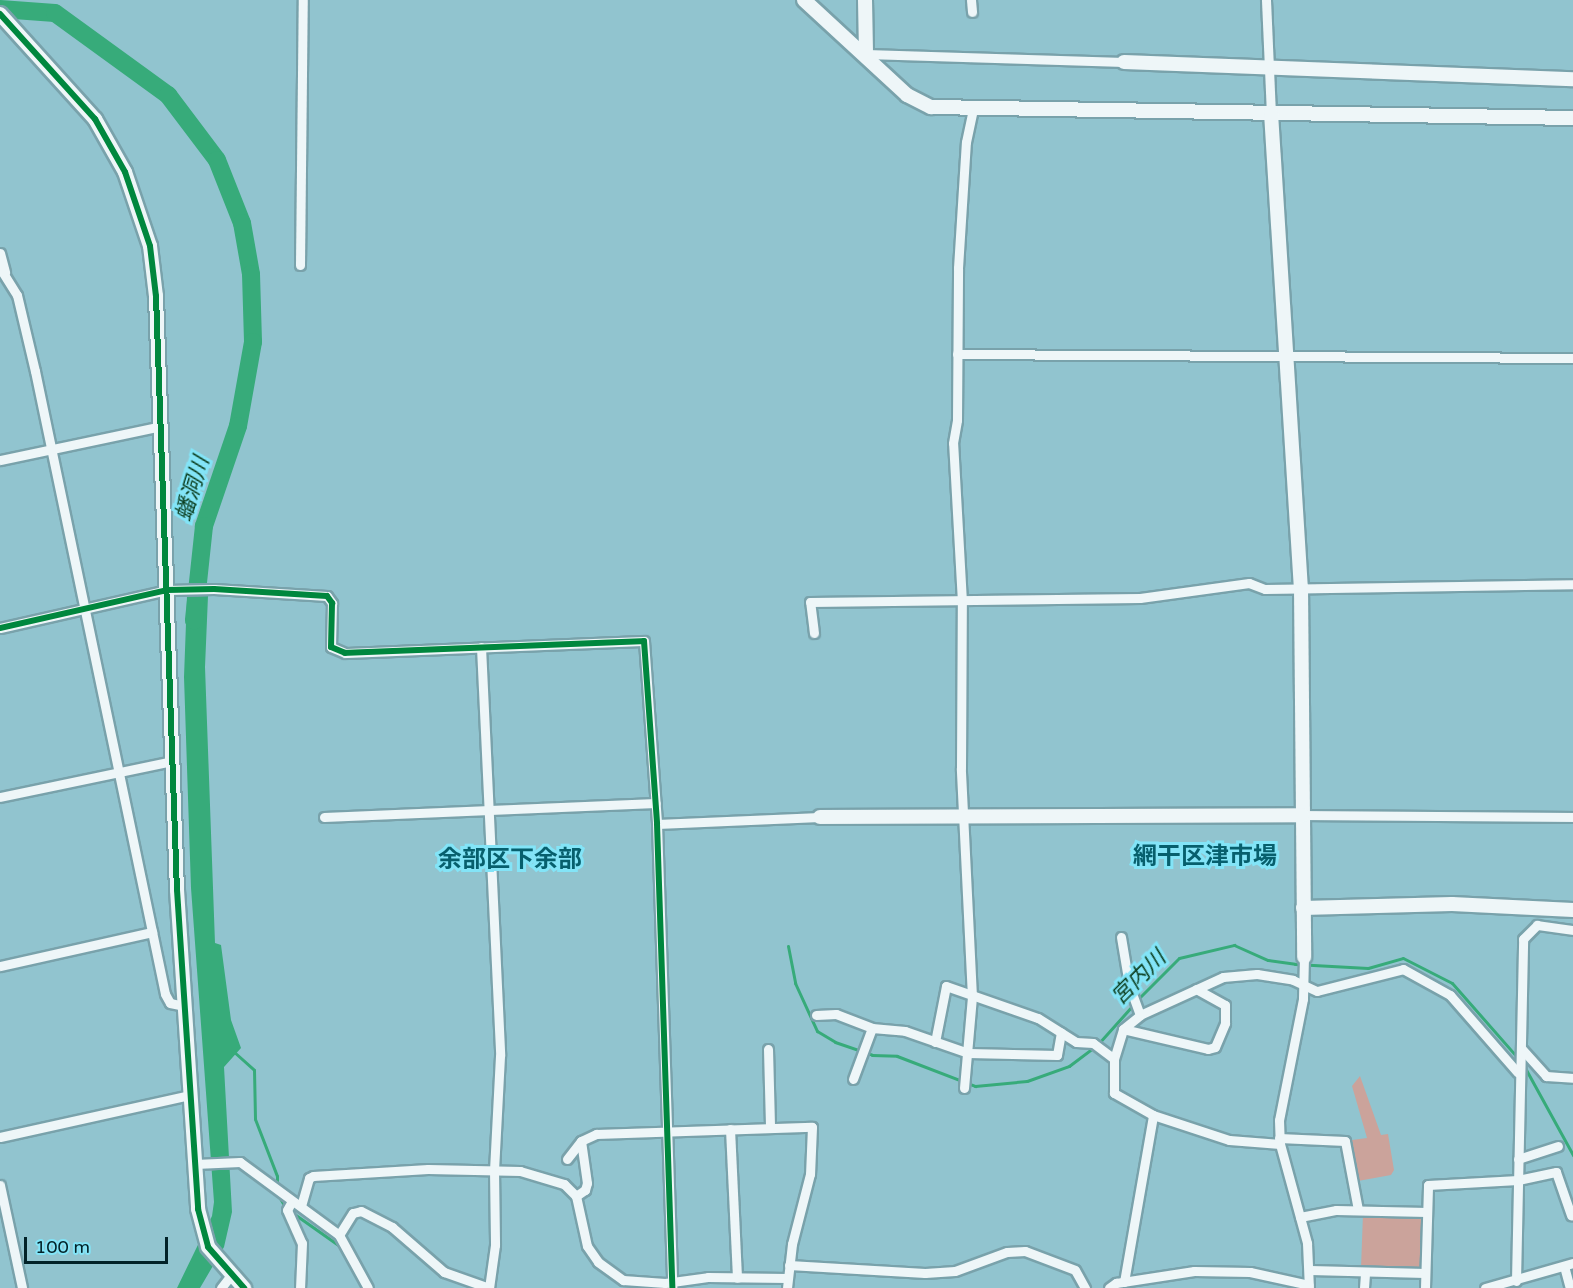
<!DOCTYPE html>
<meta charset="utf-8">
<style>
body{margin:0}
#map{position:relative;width:1573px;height:1288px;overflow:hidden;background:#91c4cf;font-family:"Varela Round","Noto Sans JP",sans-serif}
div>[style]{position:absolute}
.green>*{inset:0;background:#cba39b}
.water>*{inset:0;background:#37ab7a}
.stream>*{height:3px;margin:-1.5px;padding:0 1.5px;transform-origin:1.5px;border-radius:1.5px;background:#37ab7a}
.river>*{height:18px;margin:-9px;padding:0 9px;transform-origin:9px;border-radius:9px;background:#37ab7a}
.roads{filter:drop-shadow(2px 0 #79a2ab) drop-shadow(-2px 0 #79a2ab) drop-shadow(0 2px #79a2ab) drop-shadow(0 -2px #79a2ab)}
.street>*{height:9px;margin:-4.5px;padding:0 4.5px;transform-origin:4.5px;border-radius:4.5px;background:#eef6f8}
.secondary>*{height:14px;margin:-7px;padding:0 7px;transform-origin:7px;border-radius:7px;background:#eef6f8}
.cycleway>*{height:6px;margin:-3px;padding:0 3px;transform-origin:3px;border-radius:3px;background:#00873e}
span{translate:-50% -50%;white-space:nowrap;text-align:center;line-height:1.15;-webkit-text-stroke:6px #83e4f7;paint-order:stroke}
.water-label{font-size:22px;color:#0b3e1f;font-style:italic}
.quarter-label{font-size:24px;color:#075f6d;font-weight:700}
.scale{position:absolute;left:24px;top:1237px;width:144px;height:27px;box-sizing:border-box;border:3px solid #022228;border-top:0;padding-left:8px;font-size:18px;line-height:21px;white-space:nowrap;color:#022228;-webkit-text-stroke:4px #83e4f7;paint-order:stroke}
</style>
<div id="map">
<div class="green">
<div style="clip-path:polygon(1360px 1076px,1381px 1135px,1388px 1134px,1394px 1170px,1391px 1175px,1358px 1181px,1352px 1140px,1367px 1138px,1352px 1086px)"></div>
<div style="clip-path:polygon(1363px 1214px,1419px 1216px,1424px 1221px,1423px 1263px,1417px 1270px,1361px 1268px)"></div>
</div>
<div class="water">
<div style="clip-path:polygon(187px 596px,208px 596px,205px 667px,215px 943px,221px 945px,231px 1020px,241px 1048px,224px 1067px,232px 1212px,224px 1247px,200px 1288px,177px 1288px,212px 1216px,214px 1202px,191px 888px,184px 677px)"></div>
</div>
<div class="stream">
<div style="left:788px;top:946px;width:38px;rotate:79deg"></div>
<div style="left:795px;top:983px;width:53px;rotate:65.4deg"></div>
<div style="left:817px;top:1031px;width:21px;rotate:31deg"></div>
<div style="left:835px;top:1042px;width:39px;rotate:19deg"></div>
<div style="left:872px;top:1055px;width:25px;rotate:2deg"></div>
<div style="left:897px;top:1056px;width:84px;rotate:21deg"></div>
<div style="left:975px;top:1086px;width:52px;rotate:-5.5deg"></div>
<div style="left:1027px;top:1081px;width:45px;rotate:-19.7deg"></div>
<div style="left:1069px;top:1066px;width:36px;rotate:-37deg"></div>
<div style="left:1098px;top:1044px;width:52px;rotate:-48.1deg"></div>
<div style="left:1137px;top:1000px;width:59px;rotate:-45deg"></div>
<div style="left:1179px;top:958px;width:57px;rotate:-13.3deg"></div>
<div style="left:1234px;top:945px;width:37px;rotate:24deg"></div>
<div style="left:1268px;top:960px;width:27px;rotate:8deg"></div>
<div style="left:1295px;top:964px;width:73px;rotate:3.1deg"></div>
<div style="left:1368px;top:968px;width:36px;rotate:-16deg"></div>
<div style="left:1403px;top:958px;width:55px;rotate:27deg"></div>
<div style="left:1452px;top:983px;width:100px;rotate:48.7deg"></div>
<div style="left:233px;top:1051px;width:28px;rotate:42deg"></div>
<div style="left:254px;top:1070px;width:49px;rotate:88.8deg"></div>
<div style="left:255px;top:1119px;width:61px;rotate:68.9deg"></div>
<div style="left:277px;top:1176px;width:10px;rotate:90deg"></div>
<div style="left:1524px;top:1066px;width:102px;rotate:61.2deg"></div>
<div style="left:277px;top:1193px;width:16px;rotate:60deg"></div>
<div style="left:290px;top:1211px;width:62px;rotate:35.2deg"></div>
</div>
<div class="river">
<div style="left:0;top:9px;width:55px;rotate:4.2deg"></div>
<div style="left:55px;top:13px;width:140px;rotate:36deg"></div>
<div style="left:168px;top:95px;width:81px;rotate:53deg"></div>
<div style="left:217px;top:160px;width:68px;rotate:68.4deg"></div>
<div style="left:242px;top:223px;width:52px;rotate:80deg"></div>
<div style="left:251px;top:274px;width:68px;rotate:88.3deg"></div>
<div style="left:253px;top:342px;width:85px;rotate:100.1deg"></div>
<div style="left:238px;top:426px;width:106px;rotate:108.8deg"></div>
<div style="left:204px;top:526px;width:95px;rotate:96.1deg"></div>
</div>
<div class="roads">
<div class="street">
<div style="left:971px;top:0;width:12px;rotate:85deg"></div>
<div style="left:1266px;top:0;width:113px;rotate:87.5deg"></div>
<div style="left:866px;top:54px;width:258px;rotate:1.8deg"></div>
<div style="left:0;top:253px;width:20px;rotate:75deg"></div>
<div style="left:300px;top:265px;width:265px;rotate:-89.4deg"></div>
<div style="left:0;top:268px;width:32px;rotate:58deg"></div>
<div style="left:17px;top:295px;width:78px;rotate:76.7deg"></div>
<div style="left:35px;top:371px;width:636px;rotate:78.21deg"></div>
<div style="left:165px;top:994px;width:10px;rotate:61deg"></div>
<div style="left:170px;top:1003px;width:14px;rotate:12deg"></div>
<div style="left:957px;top:354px;width:616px;rotate:0.37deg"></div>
<div style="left:0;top:460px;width:165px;rotate:-11.9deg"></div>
<div style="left:0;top:628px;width:171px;rotate:-12.8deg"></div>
<div style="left:167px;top:590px;width:47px;rotate:-1.2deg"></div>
<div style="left:214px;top:589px;width:113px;rotate:3.5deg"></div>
<div style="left:327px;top:596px;width:9px;rotate:54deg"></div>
<div style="left:332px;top:603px;width:44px;rotate:91.3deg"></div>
<div style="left:331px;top:647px;width:15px;rotate:23deg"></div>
<div style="left:345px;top:653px;width:299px;rotate:-2.3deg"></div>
<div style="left:644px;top:641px;width:183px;rotate:85.9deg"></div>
<div style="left:657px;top:824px;width:464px;rotate:88.1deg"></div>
<div style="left:814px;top:633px;width:31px;rotate:-97deg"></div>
<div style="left:810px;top:602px;width:330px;rotate:-0.7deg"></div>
<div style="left:1140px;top:598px;width:110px;rotate:-7.8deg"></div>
<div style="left:1249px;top:583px;width:17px;rotate:21deg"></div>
<div style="left:1265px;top:589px;width:308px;rotate:-0.9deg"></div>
<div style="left:481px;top:647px;width:409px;rotate:87.3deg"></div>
<div style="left:500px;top:1056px;width:114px;rotate:93deg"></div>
<div style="left:494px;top:1170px;width:75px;rotate:89.2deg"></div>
<div style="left:495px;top:1245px;width:43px;rotate:97.9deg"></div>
<div style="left:0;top:797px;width:176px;rotate:-11.8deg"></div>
<div style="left:1302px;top:815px;width:271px;rotate:0.4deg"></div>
<div style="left:324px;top:817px;width:332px;rotate:-2.4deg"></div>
<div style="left:657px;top:824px;width:163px;rotate:-2.5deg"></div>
<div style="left:1121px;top:937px;width:49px;rotate:80.5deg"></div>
<div style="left:1129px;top:985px;width:32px;rotate:70deg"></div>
<div style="left:1304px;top:957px;width:42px;rotate:91.4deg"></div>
<div style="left:1303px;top:999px;width:123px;rotate:101.2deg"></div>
<div style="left:1279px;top:1120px;width:24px;rotate:88deg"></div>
<div style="left:1280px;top:1144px;width:103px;rotate:74.7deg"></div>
<div style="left:1307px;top:1243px;width:45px;rotate:87.5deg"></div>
<div style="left:0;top:966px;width:156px;rotate:-12.6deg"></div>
<div style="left:816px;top:1015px;width:20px;rotate:-3deg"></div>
<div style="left:836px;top:1014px;width:39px;rotate:21deg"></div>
<div style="left:872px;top:1028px;width:33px;rotate:5deg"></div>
<div style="left:905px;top:1031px;width:67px;rotate:19.2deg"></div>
<div style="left:968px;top:1053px;width:89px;rotate:1.3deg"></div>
<div style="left:1057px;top:1055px;width:23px;rotate:-80deg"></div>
<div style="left:1123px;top:1029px;width:87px;rotate:13.2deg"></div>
<div style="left:1208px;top:1049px;width:7px;rotate:-16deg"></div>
<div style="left:1215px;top:1047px;width:26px;rotate:-67deg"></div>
<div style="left:1225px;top:1023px;width:18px;rotate:-90deg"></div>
<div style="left:1225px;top:1005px;width:33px;rotate:-151deg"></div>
<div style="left:935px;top:1042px;width:57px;rotate:-78.9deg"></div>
<div style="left:946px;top:986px;width:97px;rotate:19.2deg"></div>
<div style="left:1038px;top:1018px;width:45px;rotate:32.3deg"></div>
<div style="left:1076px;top:1042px;width:17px;rotate:3deg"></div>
<div style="left:1093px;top:1043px;width:26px;rotate:37deg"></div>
<div style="left:1521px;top:1048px;width:38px;rotate:48deg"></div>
<div style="left:1546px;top:1076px;width:27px;rotate:4deg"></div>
<div style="left:768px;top:1049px;width:79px;rotate:88.5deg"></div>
<div style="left:853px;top:1079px;width:54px;rotate:-69.6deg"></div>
<div style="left:964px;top:1088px;width:91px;rotate:-85deg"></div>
<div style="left:972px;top:997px;width:229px;rotate:-92.8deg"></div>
<div style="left:961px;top:768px;width:166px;rotate:-89.7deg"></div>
<div style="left:962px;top:602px;width:159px;rotate:-93.2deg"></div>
<div style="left:953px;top:443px;width:23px;rotate:-80deg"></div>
<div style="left:957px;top:420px;width:152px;rotate:-89.6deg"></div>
<div style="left:958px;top:268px;width:126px;rotate:-86.4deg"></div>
<div style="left:966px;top:142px;width:35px;rotate:-78deg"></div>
<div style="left:730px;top:1129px;width:149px;rotate:87.3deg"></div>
<div style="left:0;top:1137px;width:195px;rotate:-12.5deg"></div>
<div style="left:1279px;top:1138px;width:66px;rotate:2.6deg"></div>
<div style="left:1345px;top:1141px;width:70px;rotate:79.3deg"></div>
<div style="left:1280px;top:1144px;width:51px;rotate:-175.5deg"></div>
<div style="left:1229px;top:1140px;width:80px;rotate:-161.8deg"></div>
<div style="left:1153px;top:1115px;width:45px;rotate:-150.6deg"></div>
<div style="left:1114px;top:1093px;width:34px;rotate:-90deg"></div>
<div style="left:1114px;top:1059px;width:31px;rotate:-73deg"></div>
<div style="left:1123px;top:1029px;width:22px;rotate:-39deg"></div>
<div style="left:1140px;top:1015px;width:91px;rotate:-24.6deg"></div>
<div style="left:1223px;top:977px;width:34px;rotate:-5deg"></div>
<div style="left:1257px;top:974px;width:36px;rotate:9deg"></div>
<div style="left:1293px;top:980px;width:26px;rotate:25deg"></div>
<div style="left:1317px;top:991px;width:89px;rotate:-14.3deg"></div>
<div style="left:1403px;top:969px;width:54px;rotate:29deg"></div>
<div style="left:1450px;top:995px;width:103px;rotate:48.9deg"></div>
<div style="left:567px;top:1159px;width:23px;rotate:-52deg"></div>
<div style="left:581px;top:1141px;width:17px;rotate:-25deg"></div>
<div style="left:596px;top:1134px;width:216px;rotate:-1.9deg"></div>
<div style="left:812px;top:1127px;width:47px;rotate:92.4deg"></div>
<div style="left:810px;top:1174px;width:72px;rotate:104.4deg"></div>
<div style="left:792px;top:1244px;width:44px;rotate:96.5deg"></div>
<div style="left:1518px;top:1159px;width:42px;rotate:-18deg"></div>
<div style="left:195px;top:1164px;width:45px;rotate:-2.5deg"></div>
<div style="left:240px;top:1162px;width:123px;rotate:36.4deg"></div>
<div style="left:339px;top:1235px;width:60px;rotate:61.3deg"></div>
<div style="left:0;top:1185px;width:105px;rotate:77.9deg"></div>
<div style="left:576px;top:1196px;width:11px;rotate:-34deg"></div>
<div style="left:585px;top:1190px;width:7px;rotate:-74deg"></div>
<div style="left:587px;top:1183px;width:42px;rotate:-98.1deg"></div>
<div style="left:292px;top:1201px;width:10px;rotate:119deg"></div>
<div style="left:287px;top:1210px;width:36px;rotate:66deg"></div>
<div style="left:302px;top:1243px;width:45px;rotate:92.5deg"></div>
<div style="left:301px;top:1206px;width:29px;rotate:-74deg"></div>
<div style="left:309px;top:1178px;width:4px;rotate:-27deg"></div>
<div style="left:313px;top:1176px;width:115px;rotate:-3.5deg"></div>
<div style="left:428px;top:1169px;width:92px;rotate:1.2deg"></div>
<div style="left:520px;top:1171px;width:46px;rotate:16.5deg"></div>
<div style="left:564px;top:1184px;width:17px;rotate:45deg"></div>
<div style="left:576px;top:1196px;width:51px;rotate:77.6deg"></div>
<div style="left:587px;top:1246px;width:19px;rotate:55deg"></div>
<div style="left:598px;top:1262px;width:31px;rotate:36deg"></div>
<div style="left:623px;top:1280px;width:42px;rotate:4.1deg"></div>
<div style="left:665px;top:1283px;width:43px;rotate:-7.9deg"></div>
<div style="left:708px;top:1277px;width:79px;rotate:0.7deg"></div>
<div style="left:1300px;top:1217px;width:37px;rotate:-11deg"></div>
<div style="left:1336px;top:1210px;width:91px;rotate:1.3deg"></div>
<div style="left:339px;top:1235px;width:26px;rotate:-58deg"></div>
<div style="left:353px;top:1213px;width:8px;rotate:-14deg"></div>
<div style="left:361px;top:1211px;width:35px;rotate:27deg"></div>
<div style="left:392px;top:1227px;width:69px;rotate:40.9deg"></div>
<div style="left:444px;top:1272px;width:48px;rotate:19.6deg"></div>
<div style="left:789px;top:1265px;width:136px;rotate:3.4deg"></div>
<div style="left:925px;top:1273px;width:30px;rotate:-4deg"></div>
<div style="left:955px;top:1271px;width:55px;rotate:-20.1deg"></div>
<div style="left:1007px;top:1252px;width:18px;rotate:-3deg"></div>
<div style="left:1025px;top:1251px;width:53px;rotate:20.8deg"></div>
<div style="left:1075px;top:1270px;width:21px;rotate:61deg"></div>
<div style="left:1564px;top:1266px;width:23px;rotate:75deg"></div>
<div style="left:1310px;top:1270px;width:115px;rotate:1.5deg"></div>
<div style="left:1516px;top:1281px;width:342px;rotate:-88.8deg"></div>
<div style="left:1523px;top:939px;width:20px;rotate:-45deg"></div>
<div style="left:1537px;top:925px;width:36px;rotate:8deg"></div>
<div style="left:1124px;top:1282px;width:169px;rotate:-80.1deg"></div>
<div style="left:221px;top:1288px;width:16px;rotate:-52deg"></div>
<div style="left:1109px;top:1288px;width:9px;rotate:-36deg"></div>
<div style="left:1116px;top:1283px;width:79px;rotate:-8.7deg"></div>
<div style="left:1194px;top:1271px;width:56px;rotate:1deg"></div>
<div style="left:1250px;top:1272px;width:60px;rotate:12.4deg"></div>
<div style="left:1364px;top:1288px;width:16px;rotate:-86deg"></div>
<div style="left:1425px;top:1288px;width:103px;rotate:-88.3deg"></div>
<div style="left:1428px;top:1185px;width:90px;rotate:-3.2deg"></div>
<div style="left:1518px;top:1180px;width:39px;rotate:-12deg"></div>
<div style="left:1556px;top:1172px;width:46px;rotate:70.8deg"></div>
<div style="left:1485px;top:1288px;width:91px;rotate:-15.9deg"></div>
</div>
<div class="secondary">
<div style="left:804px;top:0;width:140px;rotate:42.7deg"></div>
<div style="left:907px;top:95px;width:27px;rotate:27deg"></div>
<div style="left:931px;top:107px;width:642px;rotate:0.98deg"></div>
<div style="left:865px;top:0;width:54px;rotate:88.9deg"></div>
<div style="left:0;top:14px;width:142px;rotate:47.9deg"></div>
<div style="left:95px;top:119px;width:61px;rotate:60.5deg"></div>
<div style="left:125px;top:172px;width:78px;rotate:71.3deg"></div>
<div style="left:150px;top:246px;width:50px;rotate:83.2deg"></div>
<div style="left:156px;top:296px;width:594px;rotate:87.98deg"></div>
<div style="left:177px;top:890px;width:320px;rotate:86.2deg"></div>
<div style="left:198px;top:1209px;width:39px;rotate:75deg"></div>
<div style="left:208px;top:1247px;width:55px;rotate:48.7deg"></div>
<div style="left:1124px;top:62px;width:449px;rotate:2.2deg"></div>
<div style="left:1271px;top:113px;width:475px;rotate:86.4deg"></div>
<div style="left:1301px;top:587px;width:370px;rotate:89.5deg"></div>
<div style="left:820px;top:817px;width:482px;rotate:-0.2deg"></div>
<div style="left:1303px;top:908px;width:149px;rotate:-1.5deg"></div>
<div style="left:1452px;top:904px;width:121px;rotate:2.8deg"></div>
</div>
</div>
<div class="cycleway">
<div style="left:0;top:14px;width:142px;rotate:47.9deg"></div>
<div style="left:95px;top:119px;width:61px;rotate:60.5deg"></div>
<div style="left:125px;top:172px;width:78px;rotate:71.3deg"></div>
<div style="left:150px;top:246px;width:50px;rotate:83.2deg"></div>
<div style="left:156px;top:296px;width:594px;rotate:87.98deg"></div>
<div style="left:177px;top:890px;width:320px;rotate:86.2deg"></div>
<div style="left:198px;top:1209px;width:39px;rotate:75deg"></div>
<div style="left:208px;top:1247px;width:55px;rotate:48.7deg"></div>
<div style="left:0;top:628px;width:171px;rotate:-12.8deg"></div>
<div style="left:167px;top:590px;width:47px;rotate:-1.2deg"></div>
<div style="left:214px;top:589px;width:113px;rotate:3.5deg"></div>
<div style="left:327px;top:596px;width:9px;rotate:54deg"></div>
<div style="left:332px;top:603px;width:44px;rotate:91.3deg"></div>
<div style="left:331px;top:647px;width:15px;rotate:23deg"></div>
<div style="left:345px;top:653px;width:299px;rotate:-2.3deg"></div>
<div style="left:644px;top:641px;width:183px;rotate:85.9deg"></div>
<div style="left:657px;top:824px;width:464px;rotate:88.1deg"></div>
</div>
<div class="water-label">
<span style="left:193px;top:489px;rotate:-73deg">蟠洞川</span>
<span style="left:1139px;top:978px;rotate:-45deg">宮内川</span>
</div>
<div class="quarter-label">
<span style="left:1205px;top:857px">網干区津市場</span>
<span style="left:510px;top:860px">余部区下余部</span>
</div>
<div class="scale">100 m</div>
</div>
